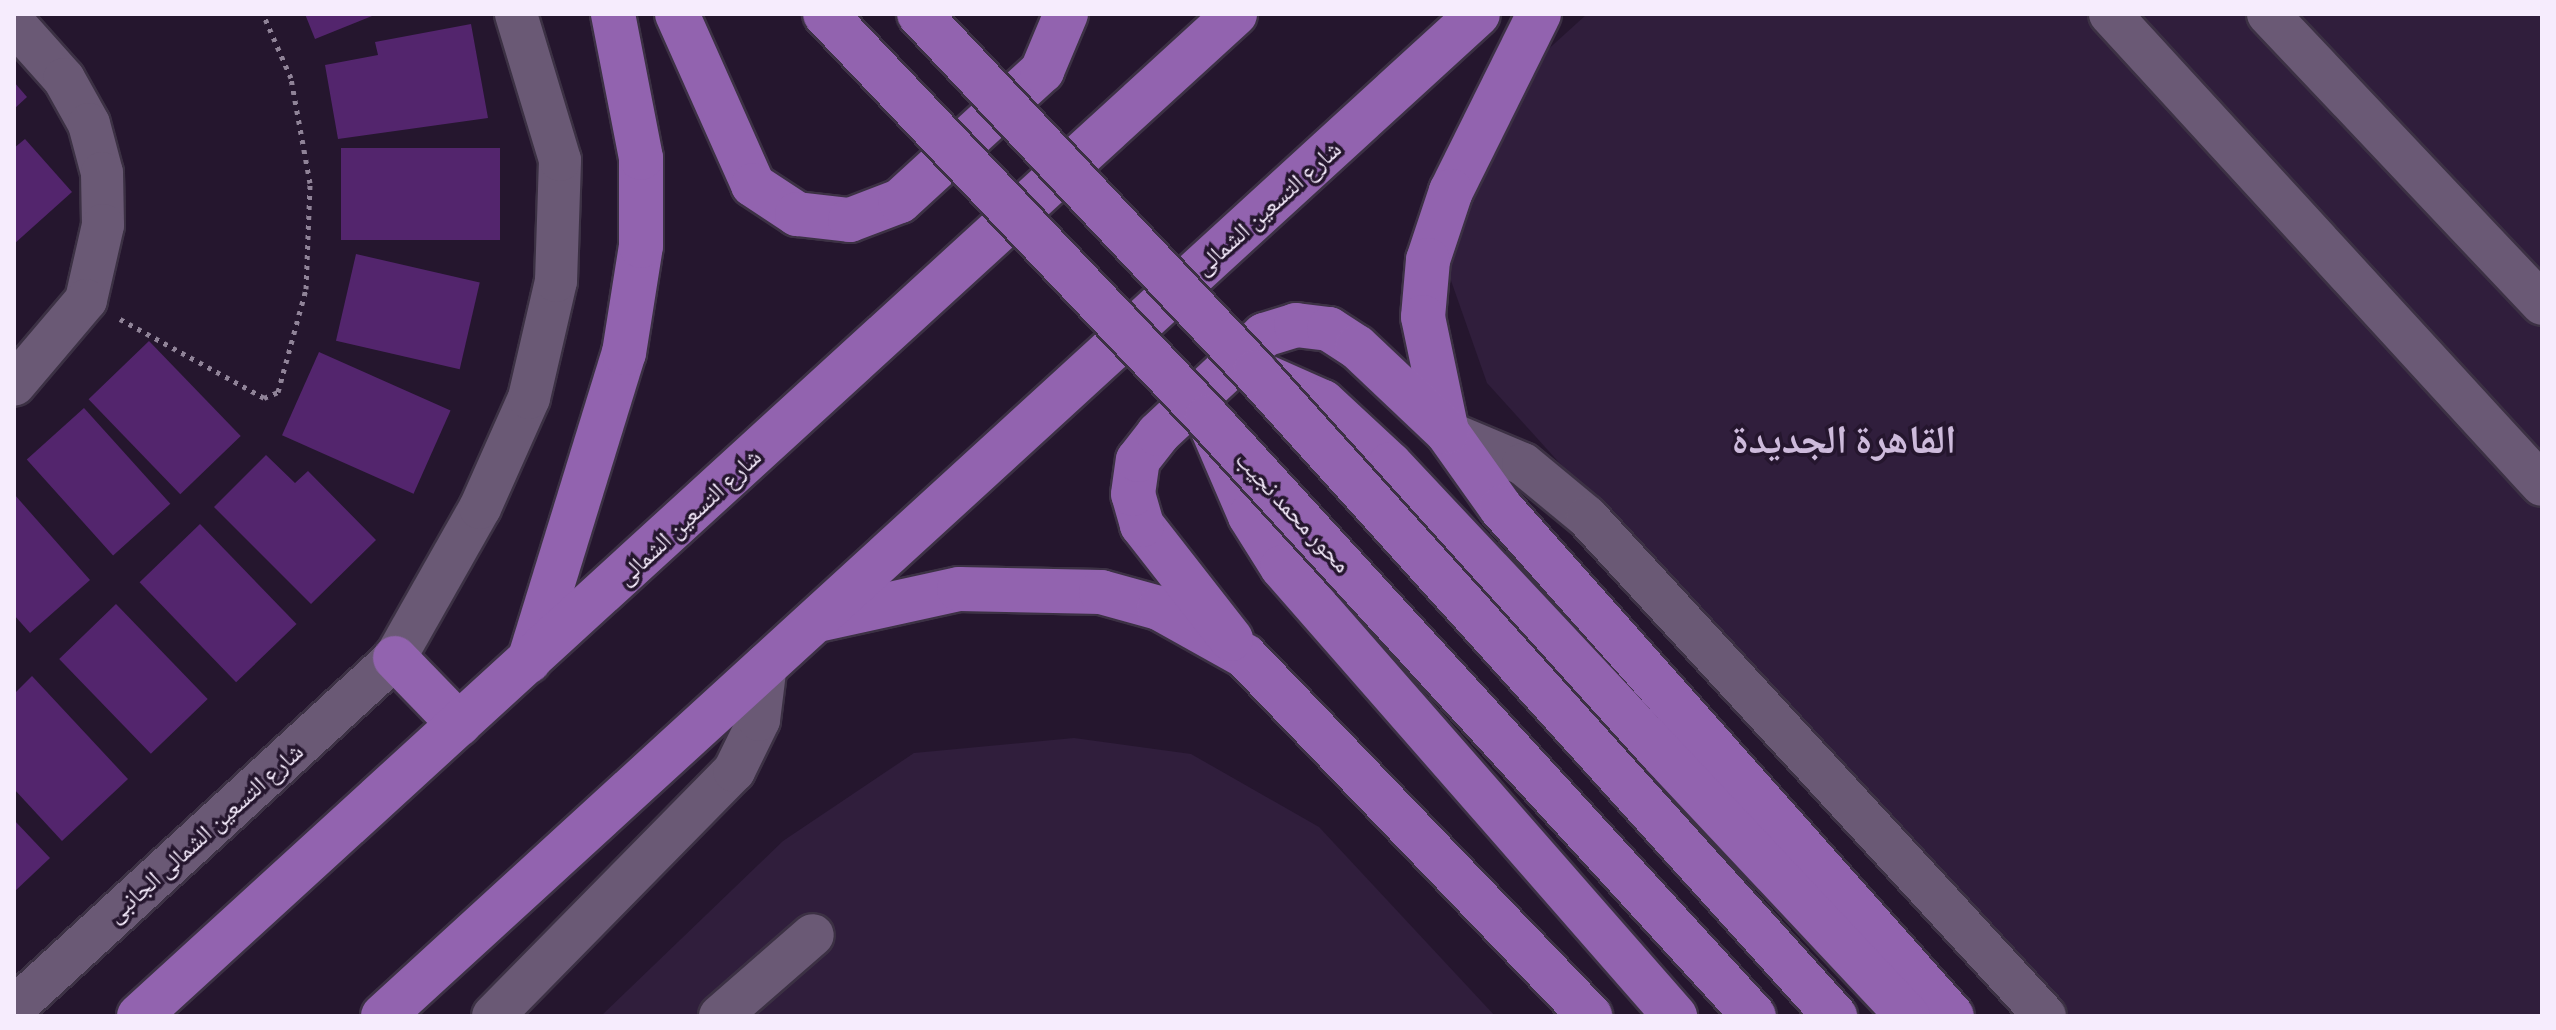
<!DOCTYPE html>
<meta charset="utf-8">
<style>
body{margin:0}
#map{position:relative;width:2556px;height:1030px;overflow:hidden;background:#25162e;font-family:Commissioner,"Noto Naskh Arabic",sans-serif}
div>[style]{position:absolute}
.built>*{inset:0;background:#301e3c}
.building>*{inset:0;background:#53256d;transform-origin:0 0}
.path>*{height:5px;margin-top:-2.5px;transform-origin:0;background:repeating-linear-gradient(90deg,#908398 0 4px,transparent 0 10px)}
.roads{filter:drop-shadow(2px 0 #3c3144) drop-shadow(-2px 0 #3c3144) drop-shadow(0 2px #3c3144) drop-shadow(0 -2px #3c3144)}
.minor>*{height:42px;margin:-21px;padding:0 21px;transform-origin:21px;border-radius:21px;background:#6a5975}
.major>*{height:44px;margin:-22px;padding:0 22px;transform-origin:22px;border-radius:22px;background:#9263af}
.bridges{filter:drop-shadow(2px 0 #3c3144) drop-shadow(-2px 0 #3c3144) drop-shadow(0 2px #3c3144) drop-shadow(0 -2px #3c3144)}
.major-bridge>*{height:44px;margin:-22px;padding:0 22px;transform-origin:22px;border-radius:22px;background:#9263af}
span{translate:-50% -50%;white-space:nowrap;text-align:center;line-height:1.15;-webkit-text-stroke:7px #25162e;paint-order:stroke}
.street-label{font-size:24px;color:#f6ecfd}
.town-label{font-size:40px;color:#cebbdc;font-weight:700}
.frame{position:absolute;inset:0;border:16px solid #f6ecfd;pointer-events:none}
</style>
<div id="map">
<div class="built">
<div style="clip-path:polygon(1587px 14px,2542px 14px,2542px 1016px,2060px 1016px,1487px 383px,1442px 255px,1498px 95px)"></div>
<div style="clip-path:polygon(1074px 738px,1191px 754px,1319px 827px,1495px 1016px,601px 1016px,783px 841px,914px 753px)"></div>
</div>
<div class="building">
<div style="clip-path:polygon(305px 14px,377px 14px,315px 39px)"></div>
<div style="clip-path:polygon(471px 24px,488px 118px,338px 139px,325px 65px,378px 55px,375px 42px)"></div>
<div style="clip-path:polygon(14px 82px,27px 97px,14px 109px)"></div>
<div style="clip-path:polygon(25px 139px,72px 192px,14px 244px,14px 148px)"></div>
<div style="left:341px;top:148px;width:159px;height:92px"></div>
<div style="left:356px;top:254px;width:127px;height:89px;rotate:13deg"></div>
<div style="left:149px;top:341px;width:132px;height:84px;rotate:46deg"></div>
<div style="left:319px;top:352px;width:144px;height:91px;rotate:24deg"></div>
<div style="left:84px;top:408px;width:129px;height:77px;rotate:48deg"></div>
<div style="clip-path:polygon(266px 455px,295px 483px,308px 471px,376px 540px,311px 604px,214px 507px)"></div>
<div style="clip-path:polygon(14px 494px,90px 580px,30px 633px,14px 615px)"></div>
<div style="left:200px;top:524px;width:139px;height:84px;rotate:46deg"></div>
<div style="left:116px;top:604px;width:132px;height:79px;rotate:46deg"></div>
<div style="clip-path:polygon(32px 676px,128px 779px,62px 841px,14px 789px,14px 694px)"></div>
<div style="clip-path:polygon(14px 820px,50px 858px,14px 892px)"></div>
</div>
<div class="path">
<div style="left:120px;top:319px;width:164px;rotate:28.7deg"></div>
<div style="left:264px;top:398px;width:15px;rotate:-23deg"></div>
<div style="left:278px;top:392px;width:107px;rotate:-74.8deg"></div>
<div style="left:306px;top:289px;width:106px;rotate:-87.8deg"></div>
<div style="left:310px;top:183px;width:107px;rotate:-100.3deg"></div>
<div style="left:291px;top:78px;width:70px;rotate:-113.6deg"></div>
</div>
<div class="roads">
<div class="minor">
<div style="left:2110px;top:14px;width:639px;rotate:47.47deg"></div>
<div style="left:2268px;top:14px;width:399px;rotate:46.6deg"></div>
<div style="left:14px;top:23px;width:75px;rotate:48.2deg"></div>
<div style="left:64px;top:79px;width:51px;rotate:60.9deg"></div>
<div style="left:89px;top:124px;width:51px;rotate:75.1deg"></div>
<div style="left:102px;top:173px;width:52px;rotate:88.9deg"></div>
<div style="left:103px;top:225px;width:77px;rotate:102.8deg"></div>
<div style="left:86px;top:300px;width:111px;rotate:130.3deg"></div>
<div style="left:1447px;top:432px;width:82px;rotate:22.8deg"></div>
<div style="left:1523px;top:464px;width:83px;rotate:39.6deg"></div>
<div style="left:1587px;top:517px;width:677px;rotate:47.45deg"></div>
<div style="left:14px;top:1008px;width:517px;rotate:-42.57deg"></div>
<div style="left:395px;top:658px;width:172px;rotate:-60.5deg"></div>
<div style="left:480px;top:508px;width:120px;rotate:-66deg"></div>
<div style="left:529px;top:398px;width:120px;rotate:-77deg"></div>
<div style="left:556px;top:281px;width:121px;rotate:-88.1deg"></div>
<div style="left:560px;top:160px;width:152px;rotate:-106.8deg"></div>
<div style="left:493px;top:1016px;width:344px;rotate:-45.5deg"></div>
<div style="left:734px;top:771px;width:57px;rotate:-63.9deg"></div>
<div style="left:759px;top:720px;width:56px;rotate:-82.9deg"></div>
<div style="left:720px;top:1016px;width:123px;rotate:-41.1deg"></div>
</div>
<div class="major">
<div style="left:677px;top:14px;width:187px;rotate:66deg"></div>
<div style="left:753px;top:185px;width:53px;rotate:33.4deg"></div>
<div style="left:797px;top:214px;width:53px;rotate:6.5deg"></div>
<div style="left:850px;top:220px;width:53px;rotate:-20.8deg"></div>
<div style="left:900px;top:201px;width:193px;rotate:-42.5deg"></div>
<div style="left:1042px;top:71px;width:62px;rotate:-67.2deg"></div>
<div style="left:1539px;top:14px;width:198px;rotate:116.4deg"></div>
<div style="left:1451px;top:191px;width:73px;rotate:108.4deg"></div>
<div style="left:1428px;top:260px;width:57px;rotate:95deg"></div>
<div style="left:1423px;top:317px;width:117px;rotate:78.2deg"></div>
<div style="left:1447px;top:432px;width:93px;rotate:54.6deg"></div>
<div style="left:1501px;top:508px;width:679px;rotate:48.4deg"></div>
<div style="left:1255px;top:372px;width:74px;rotate:23.8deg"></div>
<div style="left:1323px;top:402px;width:91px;rotate:42.8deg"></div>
<div style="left:1390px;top:464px;width:757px;rotate:46.82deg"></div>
<div style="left:1210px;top:423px;width:101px;rotate:66.7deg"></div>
<div style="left:1250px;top:516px;width:60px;rotate:57.9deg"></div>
<div style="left:1282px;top:567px;width:597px;rotate:48.81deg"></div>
<div style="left:822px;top:619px;width:140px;rotate:-12.4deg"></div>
<div style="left:959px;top:589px;width:142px;rotate:1.2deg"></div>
<div style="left:1101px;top:592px;width:60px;rotate:15.4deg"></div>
<div style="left:1159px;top:608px;width:98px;rotate:29.2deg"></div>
<div style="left:1245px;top:656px;width:499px;rotate:46.2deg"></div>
<div style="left:1231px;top:639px;width:145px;rotate:-128deg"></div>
<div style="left:1142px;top:525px;width:32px;rotate:-106deg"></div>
<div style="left:1133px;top:494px;width:34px;rotate:-82deg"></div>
<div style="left:1138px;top:460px;width:33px;rotate:-52deg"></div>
<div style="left:1158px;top:434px;width:145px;rotate:-43deg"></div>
<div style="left:1264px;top:335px;width:34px;rotate:-17deg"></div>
<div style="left:1296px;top:325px;width:33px;rotate:7deg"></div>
<div style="left:1329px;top:329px;width:33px;rotate:33deg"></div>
<div style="left:1357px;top:347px;width:124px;rotate:43.4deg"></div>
<div style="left:395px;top:658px;width:92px;rotate:45.9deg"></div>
<div style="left:529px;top:661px;width:322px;rotate:-72.9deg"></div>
<div style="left:624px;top:353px;width:108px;rotate:-81deg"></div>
<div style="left:641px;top:246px;width:88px;rotate:-90deg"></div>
<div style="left:641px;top:158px;width:147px;rotate:-101deg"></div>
<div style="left:139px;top:1016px;width:1485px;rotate:-42.43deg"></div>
<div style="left:383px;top:1016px;width:1484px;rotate:-42.46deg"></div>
</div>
</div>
<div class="bridges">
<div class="major-bridge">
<div style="left:825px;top:14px;width:555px;rotate:46.53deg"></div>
<div style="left:1207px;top:417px;width:811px;rotate:47.6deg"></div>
<div style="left:919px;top:14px;width:491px;rotate:46.8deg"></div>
<div style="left:1255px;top:372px;width:867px;rotate:47.99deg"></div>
</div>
</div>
<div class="street-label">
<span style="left:1267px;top:207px;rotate:-42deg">شارع التسعين الشمالى</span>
<span style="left:1294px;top:511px;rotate:47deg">محور محمد نجيب</span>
<span style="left:688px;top:516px;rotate:-43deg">شارع التسعين الشمالى</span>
<span style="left:204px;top:832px;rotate:-42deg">شارع التسعين الشمالى الجانبى</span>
</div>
<div class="town-label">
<span style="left:1844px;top:437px">القاهرة الجديدة</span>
</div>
<div class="frame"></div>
</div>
